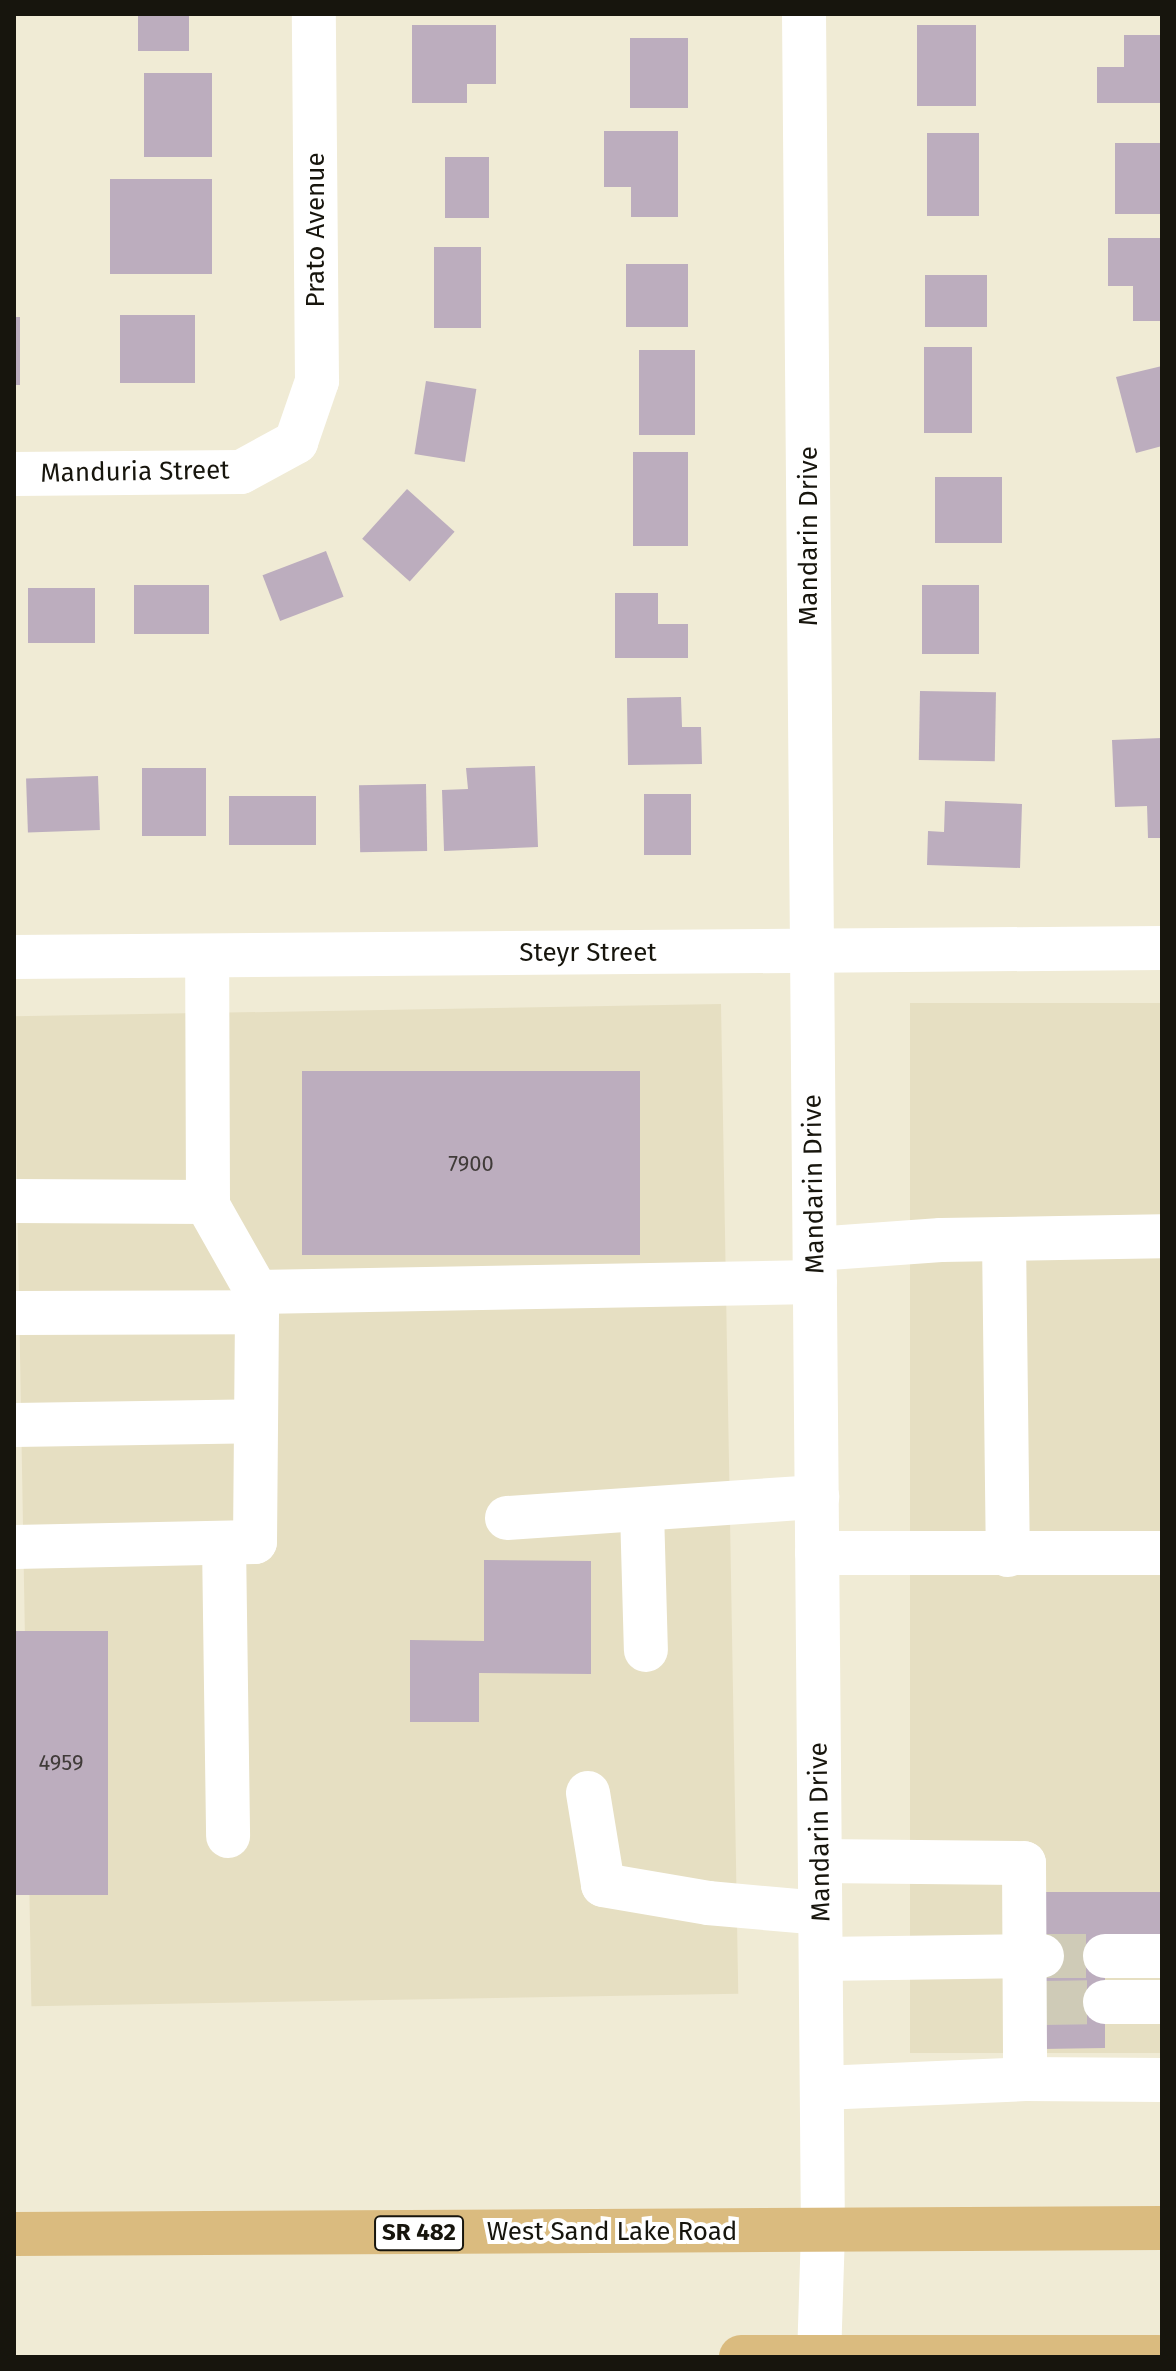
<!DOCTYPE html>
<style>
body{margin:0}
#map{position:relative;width:1176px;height:2371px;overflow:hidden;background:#f0ebd5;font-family:"Fira Sans",sans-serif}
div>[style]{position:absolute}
.built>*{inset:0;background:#e6dfc2;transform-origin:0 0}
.building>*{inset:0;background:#bcadbe;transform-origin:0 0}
.minor-tunnel>*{height:44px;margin-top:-22px;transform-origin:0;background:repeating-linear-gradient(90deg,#cfcbb7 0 44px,transparent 0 66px)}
.minor>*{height:44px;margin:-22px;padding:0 22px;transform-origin:22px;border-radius:22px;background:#fff}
.major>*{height:44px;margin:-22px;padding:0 22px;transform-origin:22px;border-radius:22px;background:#dabb7f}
span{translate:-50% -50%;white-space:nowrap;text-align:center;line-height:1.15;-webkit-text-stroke:8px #fff;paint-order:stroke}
.number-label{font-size:22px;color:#403b39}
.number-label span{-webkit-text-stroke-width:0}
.shield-label span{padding:2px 6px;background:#fff;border:2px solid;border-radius:6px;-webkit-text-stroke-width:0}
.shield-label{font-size:24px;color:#17150d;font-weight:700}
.street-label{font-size:26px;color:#17150d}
.frame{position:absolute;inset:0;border:16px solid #17150d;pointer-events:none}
</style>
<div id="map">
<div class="built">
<div style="left:1162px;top:1003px;width:1050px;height:252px;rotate:90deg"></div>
<div style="left:721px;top:1004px;width:990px;height:707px;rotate:89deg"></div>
</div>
<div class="building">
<div style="left:138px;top:14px;width:51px;height:37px"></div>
<div style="clip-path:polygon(412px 25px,496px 25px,496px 84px,467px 84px,467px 103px,412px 103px)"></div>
<div style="left:917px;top:25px;width:59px;height:81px"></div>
<div style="clip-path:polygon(1124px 35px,1162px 35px,1162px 103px,1097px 103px,1097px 67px,1124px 67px)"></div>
<div style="left:630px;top:38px;width:58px;height:70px"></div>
<div style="left:144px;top:73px;width:68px;height:84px"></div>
<div style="clip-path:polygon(604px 131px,678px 131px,678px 217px,631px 217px,631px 187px,604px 187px)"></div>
<div style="left:927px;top:133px;width:52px;height:83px"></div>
<div style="left:1115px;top:143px;width:47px;height:71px"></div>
<div style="left:445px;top:157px;width:44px;height:61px"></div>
<div style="left:110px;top:179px;width:102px;height:95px"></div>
<div style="clip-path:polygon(1108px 238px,1162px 238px,1162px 321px,1133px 321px,1133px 286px,1108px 286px)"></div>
<div style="left:434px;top:247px;width:47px;height:81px"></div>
<div style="left:626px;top:264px;width:62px;height:63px"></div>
<div style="left:925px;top:275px;width:62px;height:52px"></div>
<div style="left:120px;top:315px;width:75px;height:68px"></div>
<div style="left:14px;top:317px;width:6px;height:68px"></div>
<div style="left:924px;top:347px;width:48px;height:86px"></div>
<div style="left:639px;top:350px;width:56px;height:85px"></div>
<div style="clip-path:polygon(1162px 366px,1162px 446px,1136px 453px,1116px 377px)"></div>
<div style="left:426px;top:381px;width:51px;height:74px;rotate:9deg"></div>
<div style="left:633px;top:452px;width:55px;height:94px"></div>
<div style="left:935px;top:477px;width:67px;height:66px"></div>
<div style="left:407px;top:489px;width:64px;height:67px;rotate:42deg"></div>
<div style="left:326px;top:551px;width:49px;height:68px;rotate:69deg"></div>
<div style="left:134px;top:585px;width:75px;height:49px"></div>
<div style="left:922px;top:585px;width:57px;height:69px"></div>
<div style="left:28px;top:588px;width:67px;height:55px"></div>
<div style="clip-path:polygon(615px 593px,658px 593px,658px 624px,688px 624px,688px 658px,615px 658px)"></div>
<div style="left:920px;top:691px;width:76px;height:69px;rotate:1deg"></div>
<div style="clip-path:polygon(681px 697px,682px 727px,701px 727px,702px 764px,628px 765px,627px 698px)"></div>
<div style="clip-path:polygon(1162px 738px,1162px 838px,1148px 838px,1147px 806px,1115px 807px,1112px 740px)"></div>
<div style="clip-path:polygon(535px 766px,538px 847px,444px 851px,442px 790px,468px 789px,466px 768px)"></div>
<div style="left:142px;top:768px;width:64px;height:68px"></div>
<div style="left:98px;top:776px;width:54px;height:72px;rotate:88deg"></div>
<div style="left:426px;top:784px;width:67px;height:67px;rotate:89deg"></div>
<div style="left:644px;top:794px;width:47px;height:61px"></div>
<div style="left:316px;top:796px;width:49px;height:87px;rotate:90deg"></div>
<div style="clip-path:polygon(945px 801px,1022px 804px,1020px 868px,927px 865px,928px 831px,944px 832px)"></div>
<div style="left:640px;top:1071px;width:184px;height:338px;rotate:90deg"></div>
<div style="clip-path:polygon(484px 1560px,591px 1561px,591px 1674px,479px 1673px,479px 1722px,410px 1722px,410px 1640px,484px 1641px)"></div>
<div style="left:108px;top:1631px;width:264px;height:94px;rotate:90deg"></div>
<div style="clip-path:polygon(1042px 1892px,1161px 1892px,1162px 1947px,1105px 1947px,1105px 2048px,1042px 2049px)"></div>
</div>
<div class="minor-tunnel">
<div style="left:1042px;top:1956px;width:63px"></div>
<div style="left:1043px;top:2003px;width:62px;rotate:-0.9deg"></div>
</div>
<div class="minor">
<div style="left:804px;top:14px;width:2217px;rotate:89.51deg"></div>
<div style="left:823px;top:2231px;width:126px;rotate:91.8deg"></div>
<div style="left:14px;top:474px;width:227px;rotate:-0.5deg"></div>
<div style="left:241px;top:472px;width:63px;rotate:-28.6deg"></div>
<div style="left:296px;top:442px;width:65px;rotate:-71deg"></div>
<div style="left:317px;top:381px;width:367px;rotate:-90.5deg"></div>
<div style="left:14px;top:957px;width:1148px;rotate:-0.45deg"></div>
<div style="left:14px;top:1201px;width:194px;rotate:0.3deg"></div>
<div style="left:208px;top:1202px;width:246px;rotate:-90.2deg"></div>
<div style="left:206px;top:1202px;width:103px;rotate:60.5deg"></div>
<div style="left:257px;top:1292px;width:558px;rotate:-1.03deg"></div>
<div style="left:1004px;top:1239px;width:316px;rotate:89.3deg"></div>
<div style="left:815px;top:1249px;width:126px;rotate:-4.1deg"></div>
<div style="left:941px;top:1240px;width:221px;rotate:-1deg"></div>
<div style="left:14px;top:1313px;width:243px;rotate:-0.2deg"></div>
<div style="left:14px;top:1425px;width:242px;rotate:-0.9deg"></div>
<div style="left:642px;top:1511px;width:139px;rotate:88.4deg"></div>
<div style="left:507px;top:1518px;width:311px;rotate:-3.9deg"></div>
<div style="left:224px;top:1543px;width:293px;rotate:89.2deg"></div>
<div style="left:14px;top:1547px;width:241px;rotate:-1.2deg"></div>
<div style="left:255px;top:1542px;width:250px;rotate:-89.5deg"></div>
<div style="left:817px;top:1553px;width:345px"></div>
<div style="left:588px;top:1793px;width:93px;rotate:80.7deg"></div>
<div style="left:603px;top:1885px;width:107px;rotate:9.7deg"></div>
<div style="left:708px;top:1903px;width:112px;rotate:5.1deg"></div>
<div style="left:820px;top:1861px;width:204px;rotate:0.6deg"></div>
<div style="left:1024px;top:1863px;width:216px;rotate:89.7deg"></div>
<div style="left:1025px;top:2079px;width:137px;rotate:0.4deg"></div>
<div style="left:1105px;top:1956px;width:57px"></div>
<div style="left:821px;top:1959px;width:221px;rotate:-0.8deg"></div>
<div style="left:1105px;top:2002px;width:57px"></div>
<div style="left:822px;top:2088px;width:203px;rotate:-2.5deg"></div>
</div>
<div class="major">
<div style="left:14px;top:2234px;width:1148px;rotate:-0.3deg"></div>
<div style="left:741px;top:2357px;width:418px"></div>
</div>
<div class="number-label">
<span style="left:471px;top:1164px">7900</span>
<span style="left:61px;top:1763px">4959</span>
</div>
<div class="shield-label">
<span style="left:419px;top:2233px">SR 482</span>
</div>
<div class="street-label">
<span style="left:316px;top:230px;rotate:-90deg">Prato Avenue</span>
<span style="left:135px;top:472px;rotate:-1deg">Manduria Street</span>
<span style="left:809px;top:536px;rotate:-90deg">Mandarin Drive</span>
<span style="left:588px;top:953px">Steyr Street</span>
<span style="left:814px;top:1184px;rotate:-91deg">Mandarin Drive</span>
<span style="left:820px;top:1832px;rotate:-91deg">Mandarin Drive</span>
<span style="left:612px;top:2232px">West Sand Lake Road</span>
</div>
<div class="frame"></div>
</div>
